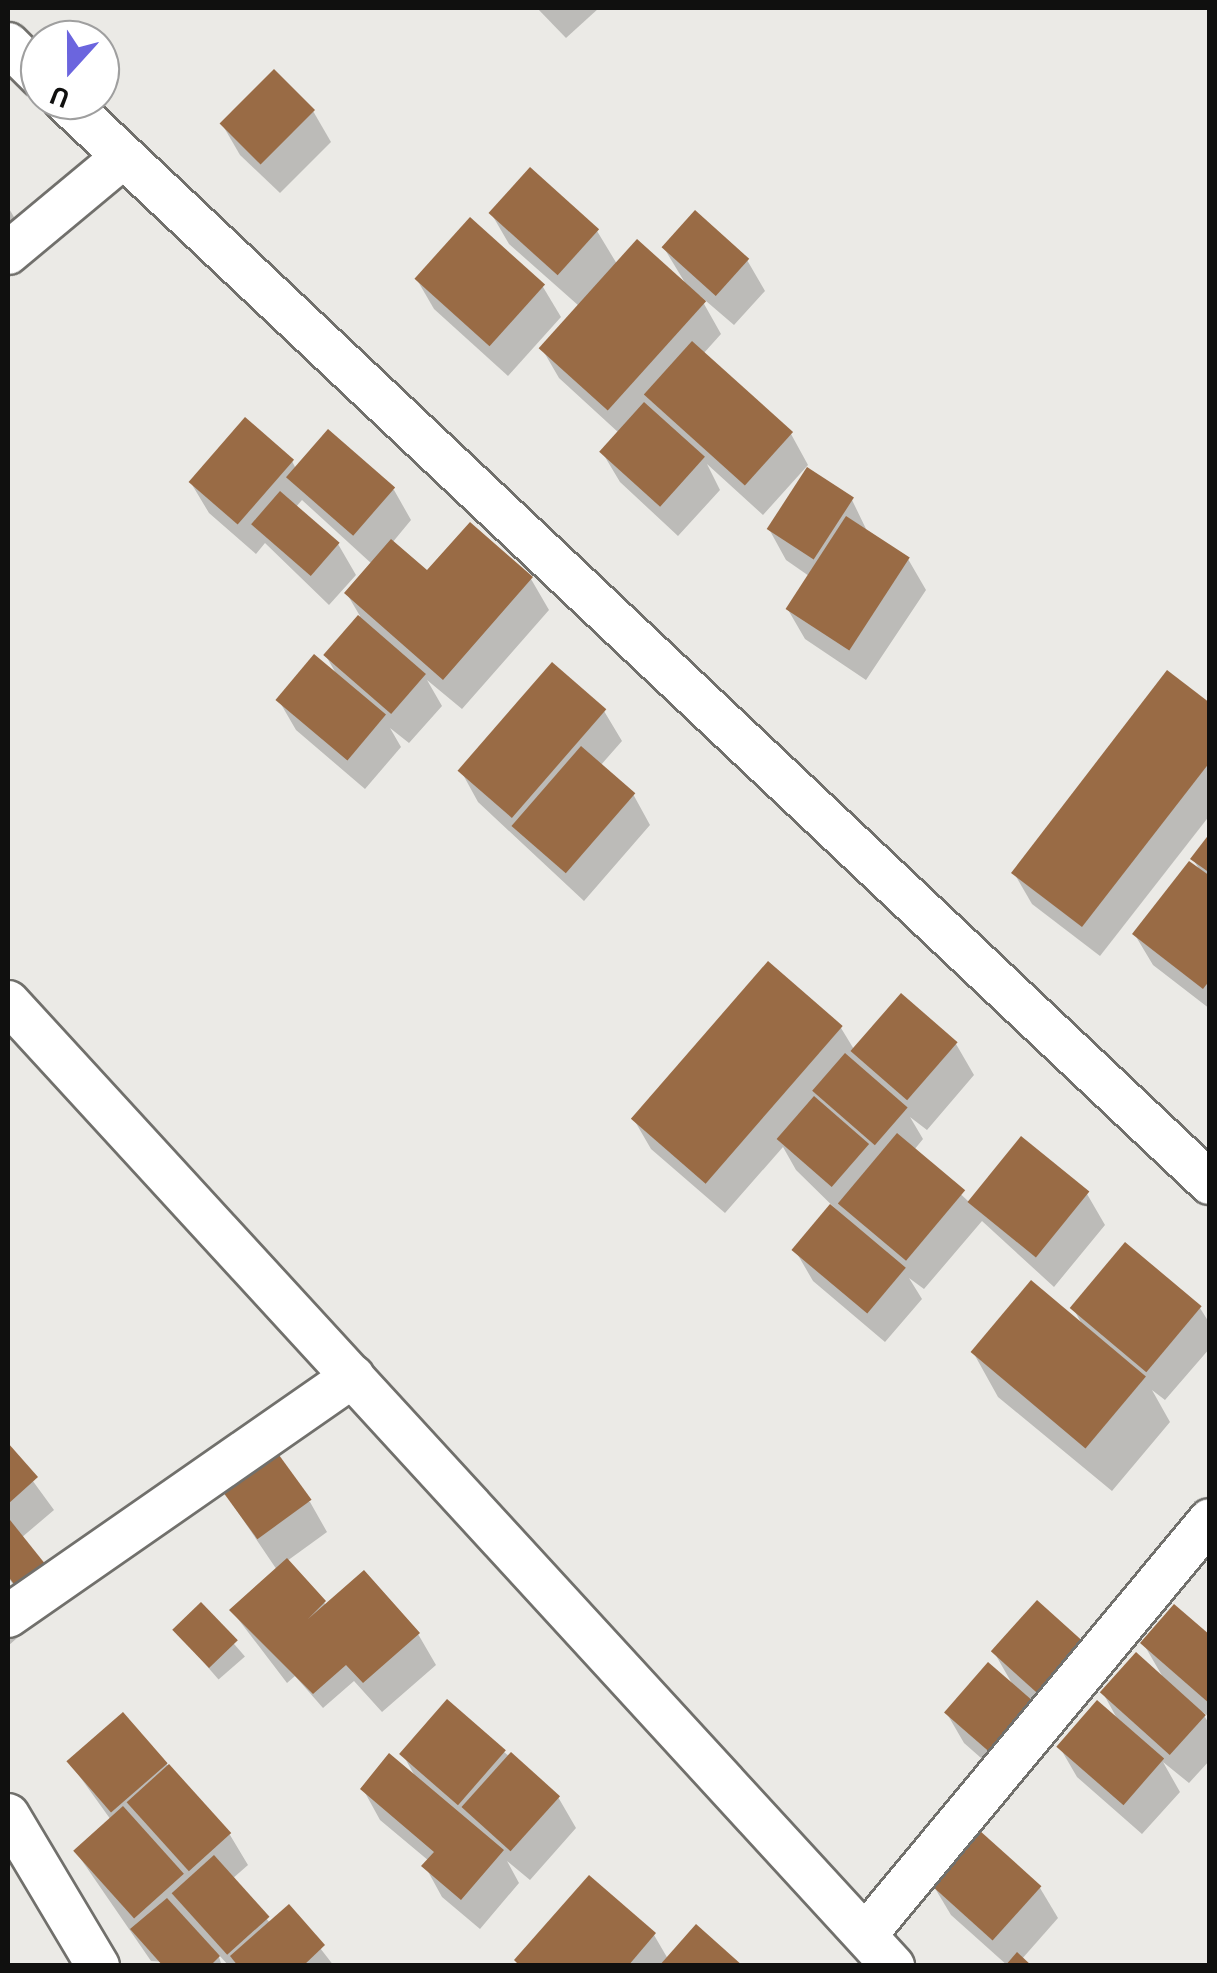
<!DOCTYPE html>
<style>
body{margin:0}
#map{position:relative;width:1217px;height:1973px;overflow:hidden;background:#ebeae6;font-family:"Alegreya Sans",sans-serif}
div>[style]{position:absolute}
.shadow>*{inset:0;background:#0003;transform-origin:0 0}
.building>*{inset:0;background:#996b45;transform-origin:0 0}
.roads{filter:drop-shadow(2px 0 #71706c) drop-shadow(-2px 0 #71706c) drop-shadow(0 2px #71706c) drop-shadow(0 -2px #71706c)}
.street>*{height:42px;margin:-21px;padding:0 21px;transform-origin:21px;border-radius:21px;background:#fff}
span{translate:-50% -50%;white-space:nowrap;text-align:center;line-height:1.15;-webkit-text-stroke:9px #fff;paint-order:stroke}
.frame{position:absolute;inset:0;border:10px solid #10100f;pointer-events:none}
.north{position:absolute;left:20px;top:20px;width:100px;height:100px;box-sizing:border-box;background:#fff;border:2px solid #9f9f9f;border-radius:50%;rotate:201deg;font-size:28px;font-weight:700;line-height:40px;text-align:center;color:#10100f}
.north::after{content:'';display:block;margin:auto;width:35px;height:45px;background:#6b65de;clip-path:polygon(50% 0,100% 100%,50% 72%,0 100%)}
</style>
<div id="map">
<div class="shadow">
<div style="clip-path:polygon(537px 8px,599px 8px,566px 38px)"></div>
<div style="clip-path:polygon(313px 111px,331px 142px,280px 193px,240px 155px,222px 124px)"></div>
<div style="clip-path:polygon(8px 207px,17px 222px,8px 232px)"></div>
<div style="clip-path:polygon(491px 213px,597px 231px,617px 264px,687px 286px,664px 248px,747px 260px,765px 291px,734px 325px,699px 295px,721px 334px,703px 354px,791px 434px,808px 465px,763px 515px,707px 464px,720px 490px,678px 536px,620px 482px,602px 452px,619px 433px,559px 378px,541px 347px,579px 306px,509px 244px)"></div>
<div style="clip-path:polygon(416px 278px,543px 287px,561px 317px,508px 376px,434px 309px)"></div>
<div style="clip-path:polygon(292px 461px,296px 469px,394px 490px,411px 520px,392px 543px,428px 574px,531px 579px,549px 610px,462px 709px,427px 680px,442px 706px,409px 743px,390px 728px,401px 747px,365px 789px,296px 730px,278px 699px,338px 677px,326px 656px,360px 616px,347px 594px,372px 564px,302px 500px,295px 508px,338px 544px,356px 575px,329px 605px,265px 543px,256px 554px,209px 513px,191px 483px)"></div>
<div style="clip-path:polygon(852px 500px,868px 533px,908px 559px,926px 590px,866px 680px,805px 639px,787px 608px,809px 576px,786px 560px,769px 529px)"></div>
<div style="clip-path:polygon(1210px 706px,1210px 815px,1100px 956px,1032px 904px,1014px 873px)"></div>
<div style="clip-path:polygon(604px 711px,622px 741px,600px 766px,633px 794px,650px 825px,584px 901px,478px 802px,461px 771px)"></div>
<div style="clip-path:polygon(1210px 838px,1210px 1009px,1153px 965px,1135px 935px,1202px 874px,1193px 859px)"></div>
<div style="clip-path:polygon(768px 964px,841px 1028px,855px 1051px,901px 997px,956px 1044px,974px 1075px,927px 1130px,910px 1117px,923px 1139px,914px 1150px,969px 1202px,1087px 1194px,1105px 1225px,1054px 1287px,982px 1221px,924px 1289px,909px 1278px,922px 1299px,885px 1342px,813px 1281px,795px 1250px,852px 1225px,796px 1170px,783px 1147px,725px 1213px,651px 1149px,633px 1118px)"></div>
<div style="clip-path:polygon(1073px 1308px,1200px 1308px,1210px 1324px,1210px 1348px,1165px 1400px,1152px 1390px,1170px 1422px,1112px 1491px,998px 1397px,973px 1352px,1083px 1326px)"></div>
<div style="clip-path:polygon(8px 1447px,54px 1510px,21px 1538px,33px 1624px,8px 1646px,8px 1585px,15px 1587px,8px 1577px)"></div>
<div style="clip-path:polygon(219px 1484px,310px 1502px,327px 1532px,287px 1561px,327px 1606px,418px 1634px,436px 1665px,382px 1712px,354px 1681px,323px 1708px,295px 1676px,287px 1683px,232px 1611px,277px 1570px)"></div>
<div style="left:201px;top:1606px;width:67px;height:35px;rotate:49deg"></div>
<div style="clip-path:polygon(1210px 1638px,1210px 1717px,1201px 1711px,1210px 1725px,1210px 1760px,1189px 1783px,1163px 1762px,1180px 1792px,1142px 1834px,1077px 1777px,1059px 1746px,1119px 1722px,1103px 1693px,1164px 1679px,1143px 1643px)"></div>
<div style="clip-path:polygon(1088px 1648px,1106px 1679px,1064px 1728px,1036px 1705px,1056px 1739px,1014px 1787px,964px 1743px,946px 1712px,1014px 1687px,994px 1652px)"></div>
<div style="clip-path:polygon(123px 1715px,230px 1835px,248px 1865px,232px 1879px,271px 1924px,289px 1908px,334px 1966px,229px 1966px,218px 1954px,222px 1966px,151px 1961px,76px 1852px,111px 1820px,70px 1763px)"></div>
<div style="clip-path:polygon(504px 1752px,558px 1797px,576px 1828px,530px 1880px,507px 1861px,519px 1883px,480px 1929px,442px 1897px,425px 1866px,429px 1861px,380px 1820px,363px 1789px,416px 1778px,402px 1753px)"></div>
<div style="clip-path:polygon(589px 1878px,654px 1935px,668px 1959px,739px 1966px,520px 1966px)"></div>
<div style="clip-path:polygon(933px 1885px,1040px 1888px,1058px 1918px,1021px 1960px,1008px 1966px,951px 1915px)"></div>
</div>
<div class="building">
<div style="left:274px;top:69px;width:58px;height:77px;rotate:45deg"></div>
<div style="left:530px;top:167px;width:93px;height:62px;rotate:42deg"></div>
<div style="left:695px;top:210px;width:73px;height:50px;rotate:42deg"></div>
<div style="left:470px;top:217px;width:101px;height:83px;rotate:42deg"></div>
<div style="left:637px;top:239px;width:93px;height:147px;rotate:42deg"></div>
<div style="left:692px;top:341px;width:136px;height:72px;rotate:42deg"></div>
<div style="left:644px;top:402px;width:82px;height:67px;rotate:42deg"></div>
<div style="left:245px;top:417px;width:65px;height:86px;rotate:41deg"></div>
<div style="left:328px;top:429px;width:89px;height:64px;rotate:41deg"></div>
<div style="left:807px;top:467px;width:56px;height:74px;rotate:33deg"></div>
<div style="left:280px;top:491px;width:79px;height:44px;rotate:41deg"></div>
<div style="left:846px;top:516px;width:76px;height:111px;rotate:33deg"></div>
<div style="clip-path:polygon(470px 522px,533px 577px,443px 680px,344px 593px,391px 539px,427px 570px)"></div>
<div style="left:358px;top:615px;width:90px;height:53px;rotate:41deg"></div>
<div style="left:314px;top:654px;width:94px;height:60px;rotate:40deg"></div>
<div style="left:552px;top:662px;width:72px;height:144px;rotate:41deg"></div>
<div style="clip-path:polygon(1167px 670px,1210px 703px,1210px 762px,1082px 927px,1011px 873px)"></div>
<div style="left:581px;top:746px;width:72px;height:106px;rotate:41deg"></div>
<div style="clip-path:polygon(1210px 833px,1210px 873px,1190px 859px)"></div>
<div style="clip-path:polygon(1189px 861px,1210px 876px,1210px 980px,1203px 989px,1132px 934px)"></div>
<div style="left:768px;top:961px;width:99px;height:209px;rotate:41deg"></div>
<div style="left:901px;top:993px;width:75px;height:77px;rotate:41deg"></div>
<div style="left:845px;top:1053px;width:83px;height:50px;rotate:41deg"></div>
<div style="left:814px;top:1096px;width:73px;height:57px;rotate:41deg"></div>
<div style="left:897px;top:1133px;width:89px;height:92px;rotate:40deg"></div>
<div style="left:1021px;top:1136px;width:88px;height:85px;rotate:39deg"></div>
<div style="left:830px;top:1204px;width:99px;height:60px;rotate:40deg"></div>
<div style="left:1125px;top:1242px;width:100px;height:86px;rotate:40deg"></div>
<div style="left:1031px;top:1280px;width:150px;height:94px;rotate:40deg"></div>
<div style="clip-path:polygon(8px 1443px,38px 1477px,8px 1504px)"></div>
<div style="left:271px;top:1444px;width:69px;height:67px;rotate:54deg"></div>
<div style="clip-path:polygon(10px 1520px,54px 1575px,25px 1599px,8px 1576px)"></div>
<div style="clip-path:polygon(287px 1558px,326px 1601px,308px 1619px,364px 1570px,420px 1633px,363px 1683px,346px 1665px,313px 1694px,229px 1610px)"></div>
<div style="left:1037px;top:1600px;width:71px;height:69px;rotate:42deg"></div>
<div style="left:201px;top:1602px;width:53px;height:40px;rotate:46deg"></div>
<div style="clip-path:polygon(1174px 1604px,1210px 1635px,1210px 1704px,1140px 1643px)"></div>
<div style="left:1136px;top:1652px;width:94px;height:54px;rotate:42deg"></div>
<div style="left:988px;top:1662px;width:69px;height:67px;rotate:41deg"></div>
<div style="left:447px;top:1699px;width:78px;height:73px;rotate:41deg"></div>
<div style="left:1097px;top:1700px;width:89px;height:62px;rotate:41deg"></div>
<div style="left:123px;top:1712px;width:68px;height:75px;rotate:49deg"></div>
<div style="left:511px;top:1752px;width:66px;height:74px;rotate:42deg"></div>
<div style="clip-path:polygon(389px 1753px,504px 1850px,461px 1900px,421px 1866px,434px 1852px,360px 1789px)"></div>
<div style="left:169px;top:1764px;width:93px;height:57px;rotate:48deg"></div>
<div style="left:123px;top:1806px;width:91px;height:67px;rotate:48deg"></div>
<div style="left:979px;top:1830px;width:84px;height:73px;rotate:42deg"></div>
<div style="left:214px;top:1855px;width:83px;height:57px;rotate:48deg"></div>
<div style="clip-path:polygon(589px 1875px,656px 1933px,628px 1966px,520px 1966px,514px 1960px)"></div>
<div style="clip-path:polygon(167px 1898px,220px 1956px,210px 1966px,163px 1966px,130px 1929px)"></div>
<div style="clip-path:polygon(289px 1904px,325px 1945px,303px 1966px,238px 1966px,230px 1956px)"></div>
<div style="clip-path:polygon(696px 1924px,743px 1966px,659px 1966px)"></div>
<div style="clip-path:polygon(1017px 1952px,1032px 1966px,1005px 1966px)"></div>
</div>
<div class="roads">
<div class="street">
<div style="left:8px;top:44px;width:45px;rotate:45deg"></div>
<div style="left:64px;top:100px;width:1577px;rotate:43.38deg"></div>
<div style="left:8px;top:253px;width:148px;rotate:-39.8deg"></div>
<div style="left:8px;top:1002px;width:1309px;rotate:47.45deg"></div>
<div style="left:8px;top:1616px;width:420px;rotate:-34.8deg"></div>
<div style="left:8px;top:1815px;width:176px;rotate:59.2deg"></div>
<div style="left:866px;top:1934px;width:538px;rotate:-50.28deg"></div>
</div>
</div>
<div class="frame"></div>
<div class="north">U</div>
</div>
